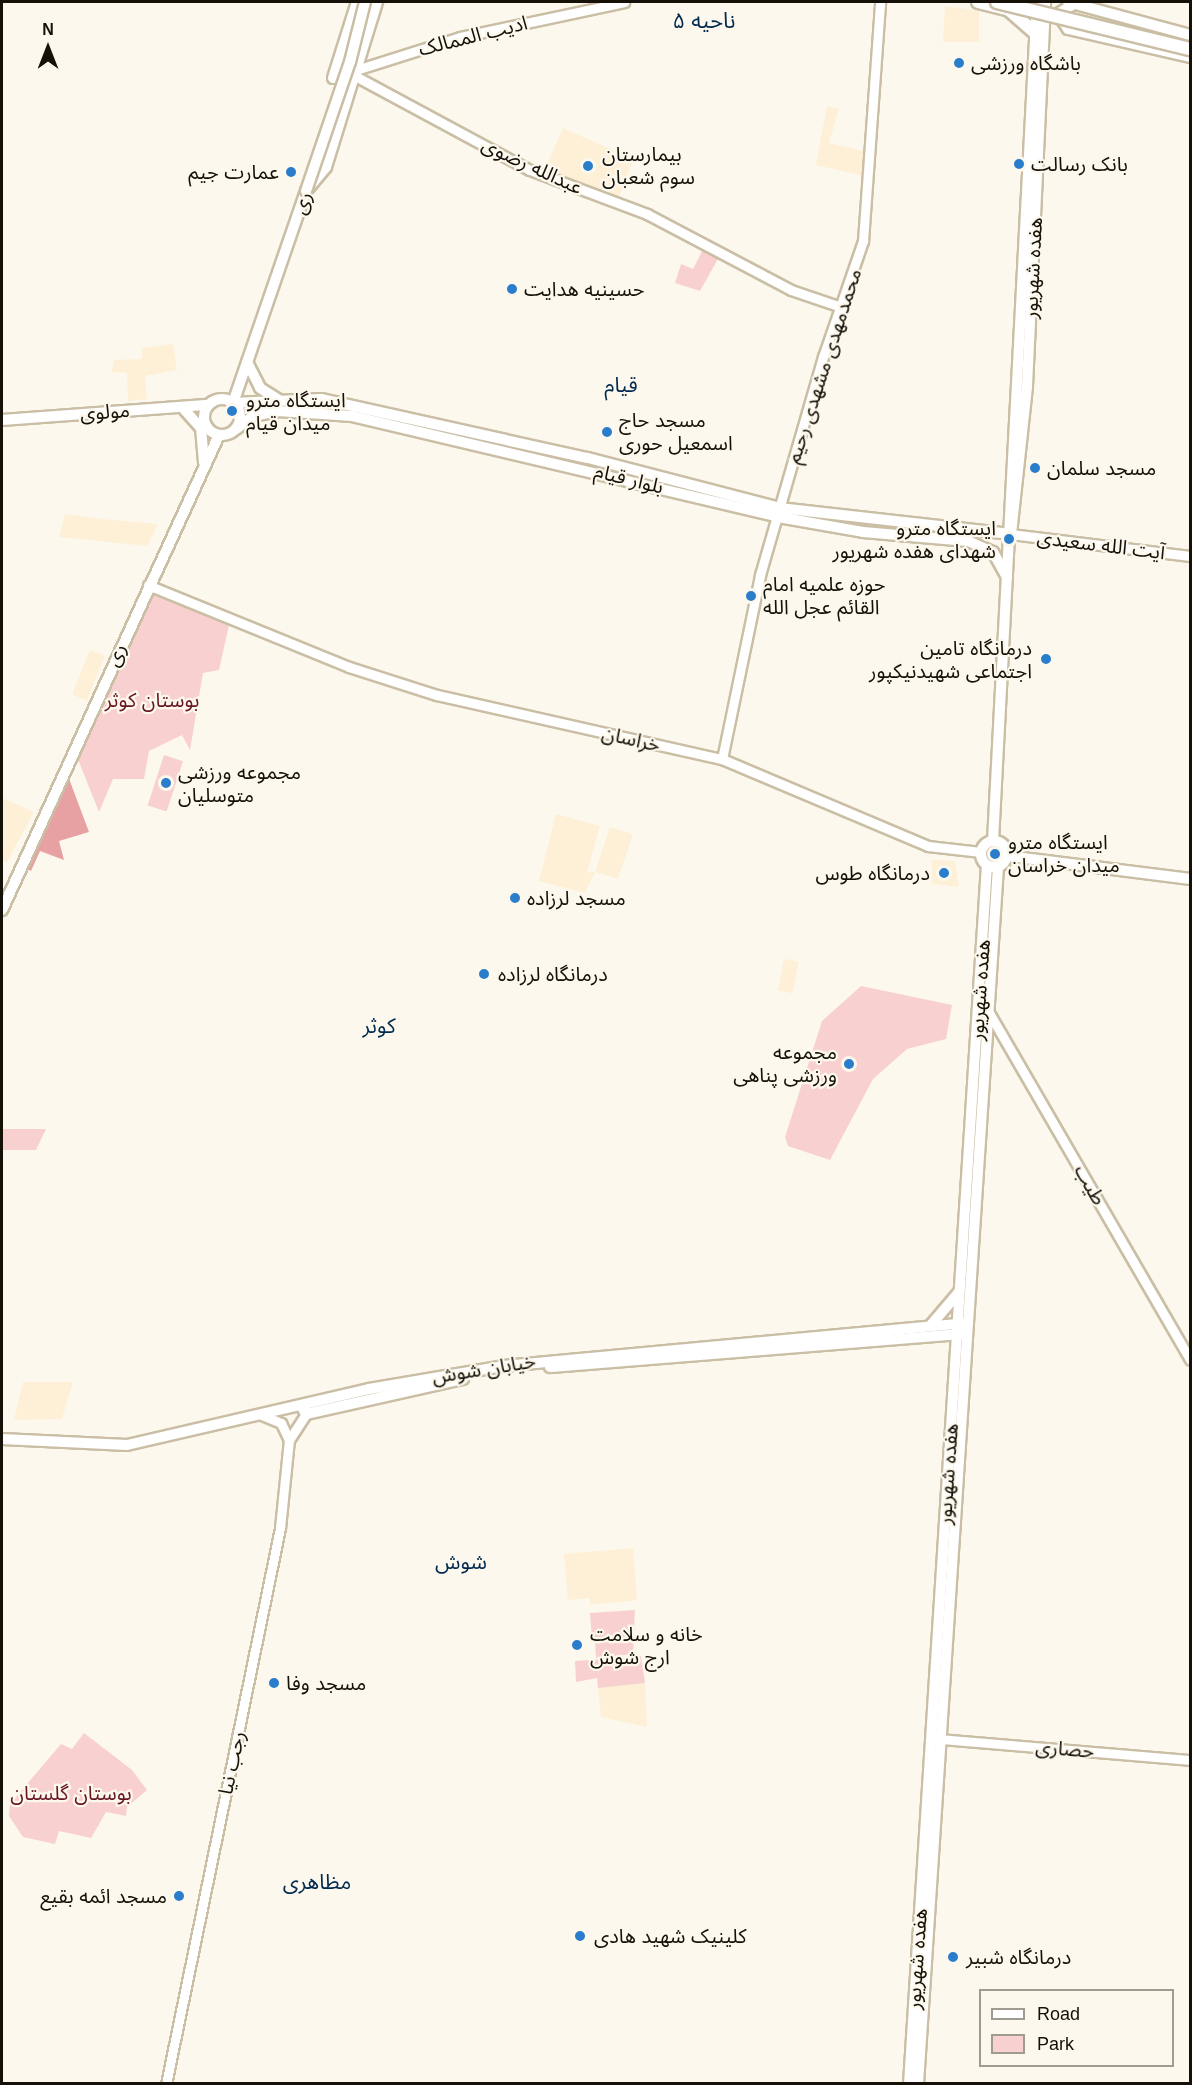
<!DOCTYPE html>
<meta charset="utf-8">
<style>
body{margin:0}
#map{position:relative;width:1192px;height:2085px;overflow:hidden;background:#fdf8ed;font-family:Arial,"Noto Sans Arabic",sans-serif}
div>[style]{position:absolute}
.built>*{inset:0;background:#fdf0d6;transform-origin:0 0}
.green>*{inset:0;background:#f8d0d0;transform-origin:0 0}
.forest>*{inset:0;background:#e8a1a2}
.roads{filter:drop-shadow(2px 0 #cabea5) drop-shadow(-2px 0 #cabea5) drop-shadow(0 2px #cabea5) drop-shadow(0 -2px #cabea5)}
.secondary>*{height:9px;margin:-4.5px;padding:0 4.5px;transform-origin:4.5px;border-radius:4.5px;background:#fff}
.primary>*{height:10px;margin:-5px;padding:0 5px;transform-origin:5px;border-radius:5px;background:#fff}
.primary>.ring{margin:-5px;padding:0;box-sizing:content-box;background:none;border:10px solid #fff;border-radius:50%}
.highway>*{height:12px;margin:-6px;padding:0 6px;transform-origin:6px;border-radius:6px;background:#fff}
.bridges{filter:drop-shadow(2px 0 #cabea5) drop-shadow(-2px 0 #cabea5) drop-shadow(0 2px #cabea5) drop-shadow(0 -2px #cabea5)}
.primary-bridge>*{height:10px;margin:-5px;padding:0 5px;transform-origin:5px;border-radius:5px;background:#fff}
.highway-bridge>*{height:12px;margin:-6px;padding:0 6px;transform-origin:6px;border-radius:6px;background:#fff}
.dots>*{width:16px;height:16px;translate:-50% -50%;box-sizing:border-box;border:3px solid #fdf8ed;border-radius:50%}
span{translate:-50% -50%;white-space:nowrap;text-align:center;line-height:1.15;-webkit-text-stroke:4.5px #fdf8ed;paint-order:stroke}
.street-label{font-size:20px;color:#151008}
.poi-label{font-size:20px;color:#151008}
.left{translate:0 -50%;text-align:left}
.right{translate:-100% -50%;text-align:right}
.park-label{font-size:20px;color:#671520}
.neighbourhood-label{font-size:21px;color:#012a4f}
.quarter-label{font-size:22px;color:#012a4f}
.frame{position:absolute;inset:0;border:3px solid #151008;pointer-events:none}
.legend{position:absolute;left:979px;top:1989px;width:195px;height:78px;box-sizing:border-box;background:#fdf8ed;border:2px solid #a09b91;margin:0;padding:8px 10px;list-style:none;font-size:18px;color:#151008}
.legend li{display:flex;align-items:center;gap:12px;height:30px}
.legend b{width:30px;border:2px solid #a09b91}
.north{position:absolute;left:18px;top:18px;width:60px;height:60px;-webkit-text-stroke:4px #fdf8ed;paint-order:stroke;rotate:0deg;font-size:16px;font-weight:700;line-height:24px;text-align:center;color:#151008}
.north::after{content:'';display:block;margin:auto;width:21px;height:27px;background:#151008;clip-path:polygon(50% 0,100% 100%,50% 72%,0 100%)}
</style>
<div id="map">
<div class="built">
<div style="clip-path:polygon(945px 6px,979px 11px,979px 42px,943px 42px)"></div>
<div style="clip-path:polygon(827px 106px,839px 109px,829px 143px,868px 152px,864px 176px,816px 165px)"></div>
<div style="clip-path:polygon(563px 128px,633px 159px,618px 200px,543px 173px)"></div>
<div style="clip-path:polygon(173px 344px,177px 370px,145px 376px,147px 399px,128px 401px,127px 373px,112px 372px,114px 360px,142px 359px,142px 348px)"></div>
<div style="clip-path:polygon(65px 514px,102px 519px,158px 524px,147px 546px,59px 537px)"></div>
<div style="left:90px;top:650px;width:16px;height:48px;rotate:22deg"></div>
<div style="clip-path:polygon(2px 798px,34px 812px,7px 862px,2px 860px)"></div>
<div style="clip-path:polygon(556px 814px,600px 826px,587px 872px,595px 872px,610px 827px,633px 834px,618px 879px,595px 872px,585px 893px,539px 881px)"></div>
<div style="clip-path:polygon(932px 860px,955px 861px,959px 887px,932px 884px)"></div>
<div style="left:784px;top:959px;width:15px;height:32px;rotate:11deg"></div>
<div style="clip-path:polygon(23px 1382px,73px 1382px,62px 1419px,14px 1420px)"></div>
<div style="clip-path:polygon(633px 1548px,637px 1600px,590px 1605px,590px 1598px,568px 1600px,564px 1554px)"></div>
<div style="clip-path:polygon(645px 1683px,647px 1727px,601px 1717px,598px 1688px)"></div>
</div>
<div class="green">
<div style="clip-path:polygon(703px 249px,719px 257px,700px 291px,675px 283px,681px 264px,693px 269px)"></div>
<div style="clip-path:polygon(150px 593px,229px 625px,219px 670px,203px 673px,190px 750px,182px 735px,149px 751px,144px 779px,113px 779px,99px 812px,77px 757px)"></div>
<div style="left:164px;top:755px;width:20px;height:53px;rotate:18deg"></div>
<div style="clip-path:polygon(861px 986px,952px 1005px,946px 1039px,907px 1049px,873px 1079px,830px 1160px,788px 1146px,785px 1137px,822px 1021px)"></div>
<div style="clip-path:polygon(2px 1129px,46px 1129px,36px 1150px,2px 1150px)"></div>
<div style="clip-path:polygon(635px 1610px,633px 1654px,596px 1658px,595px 1642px,625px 1638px,592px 1639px,590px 1613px)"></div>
<div style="clip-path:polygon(641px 1656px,645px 1683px,598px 1688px,597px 1678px,576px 1682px,575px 1661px)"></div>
<div style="clip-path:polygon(84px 1733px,132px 1770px,147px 1790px,127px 1807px,126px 1816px,106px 1812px,91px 1838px,59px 1831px,55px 1844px,23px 1837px,9px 1816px,10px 1804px,61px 1744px,72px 1749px)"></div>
</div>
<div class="forest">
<div style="clip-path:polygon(68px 776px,89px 832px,59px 841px,64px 860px,40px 851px,31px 871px,25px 868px)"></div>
</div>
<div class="roads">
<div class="secondary">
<div style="left:359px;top:69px;width:106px;rotate:-17.6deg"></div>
<div style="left:460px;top:37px;width:168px;rotate:-12deg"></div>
<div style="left:333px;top:78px;width:24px;rotate:-2deg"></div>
<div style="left:357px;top:77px;width:196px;rotate:28.3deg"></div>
<div style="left:530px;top:170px;width:125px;rotate:20.6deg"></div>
<div style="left:647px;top:214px;width:163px;rotate:27.8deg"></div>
<div style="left:791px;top:290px;width:53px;rotate:18.8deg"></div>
<div style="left:1011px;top:534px;width:180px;rotate:7deg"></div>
<div style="left:148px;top:585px;width:217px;rotate:22.2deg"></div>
<div style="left:349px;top:667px;width:92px;rotate:17.7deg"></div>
<div style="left:437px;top:695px;width:292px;rotate:12.7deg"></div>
<div style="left:722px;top:759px;width:224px;rotate:22.9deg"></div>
<div style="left:928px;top:846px;width:53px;rotate:6.5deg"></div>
<div style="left:722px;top:759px;width:188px;rotate:-78.3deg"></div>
<div style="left:760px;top:575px;width:227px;rotate:-73.9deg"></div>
<div style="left:823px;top:357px;width:123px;rotate:-71deg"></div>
<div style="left:863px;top:241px;width:240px;rotate:-85.9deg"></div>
<div style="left:988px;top:1011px;width:403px;rotate:59.9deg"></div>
<div style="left:262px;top:1415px;width:21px;rotate:23deg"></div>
<div style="left:281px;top:1423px;width:19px;rotate:65deg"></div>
<div style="left:940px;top:1739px;width:251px;rotate:4.8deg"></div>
<div style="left:166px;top:2084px;width:568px;rotate:-78.41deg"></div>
<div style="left:280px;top:1528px;width:88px;rotate:-84.2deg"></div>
<div style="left:289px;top:1440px;width:31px;rotate:-57deg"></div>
</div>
<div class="primary">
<div style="left:1068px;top:2px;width:126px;rotate:15.1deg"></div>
<div style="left:1072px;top:5px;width:17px;rotate:147deg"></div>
<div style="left:1058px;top:14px;width:18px;rotate:56deg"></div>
<div style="left:1068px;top:29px;width:125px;rotate:12.9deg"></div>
<div style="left:333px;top:78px;width:80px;rotate:-72.5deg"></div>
<div style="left:247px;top:362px;width:29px;rotate:63deg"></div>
<div style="left:260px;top:388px;width:22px;rotate:32deg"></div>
<div class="ring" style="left:204px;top:399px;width:26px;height:26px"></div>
<div style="left:233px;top:403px;width:88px;rotate:-2.6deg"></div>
<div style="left:321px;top:399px;width:273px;rotate:12.5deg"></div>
<div style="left:588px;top:458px;width:198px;rotate:14.6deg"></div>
<div style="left:780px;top:508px;width:232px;rotate:6.4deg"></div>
<div style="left:233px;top:403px;width:224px;rotate:-71deg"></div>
<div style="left:306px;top:191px;width:31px;rotate:-50deg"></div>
<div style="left:326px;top:167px;width:173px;rotate:-72.8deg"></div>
<div style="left:182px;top:407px;width:28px;rotate:48deg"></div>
<div style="left:201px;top:428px;width:35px;rotate:85deg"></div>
<div style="left:2px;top:420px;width:207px;rotate:-4.2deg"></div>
<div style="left:236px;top:429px;width:21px;rotate:-37deg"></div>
<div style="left:253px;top:416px;width:25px;rotate:-11deg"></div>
<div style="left:278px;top:411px;width:74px;rotate:3.9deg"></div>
<div style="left:352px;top:416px;width:438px;rotate:13.3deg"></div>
<div style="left:778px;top:517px;width:86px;rotate:10deg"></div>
<div style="left:863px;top:532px;width:105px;rotate:4.9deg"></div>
<div style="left:968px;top:541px;width:27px;rotate:24deg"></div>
<div style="left:993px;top:552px;width:29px;rotate:61deg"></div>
<div style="left:1011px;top:534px;width:149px;rotate:-83.8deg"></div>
<div style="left:1027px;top:386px;width:384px;rotate:-87.3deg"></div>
<div class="ring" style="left:981px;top:841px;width:16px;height:16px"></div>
<div style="left:993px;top:841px;width:840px;rotate:-87deg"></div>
<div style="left:1008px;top:856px;width:183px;rotate:7.2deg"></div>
<div style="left:2px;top:910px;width:522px;rotate:-65.45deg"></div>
<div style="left:931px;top:1325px;width:43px;rotate:-49.7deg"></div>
<div style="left:550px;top:1367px;width:413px;rotate:-4.6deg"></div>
<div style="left:301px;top:1405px;width:10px;rotate:61deg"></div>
<div style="left:306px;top:1414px;width:161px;rotate:-12.6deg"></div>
<div style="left:2px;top:1439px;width:125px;rotate:2.7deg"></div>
<div style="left:127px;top:1445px;width:248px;rotate:-13deg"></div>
<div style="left:369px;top:1389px;width:136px;rotate:-9.7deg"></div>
<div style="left:503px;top:1366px;width:462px;rotate:-5.3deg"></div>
<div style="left:909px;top:2084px;width:1221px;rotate:-86.34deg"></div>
<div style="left:918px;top:2084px;width:1220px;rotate:-86.24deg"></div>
</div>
<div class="highway">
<div style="left:978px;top:2px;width:32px;rotate:14deg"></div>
<div style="left:1009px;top:10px;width:33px;rotate:41deg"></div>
</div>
</div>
<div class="bridges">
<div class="primary-bridge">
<div style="left:306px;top:191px;width:136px;rotate:-71.2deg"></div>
<div style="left:350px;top:62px;width:62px;rotate:-76deg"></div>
</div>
<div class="highway-bridge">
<div style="left:997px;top:2px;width:199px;rotate:13.7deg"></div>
</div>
</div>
<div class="dots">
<div style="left:959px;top:63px;background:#2a7dcb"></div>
<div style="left:1019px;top:164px;background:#2a7dcb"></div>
<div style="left:588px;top:166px;background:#2a7dcb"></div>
<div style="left:291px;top:172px;background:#2a7dcb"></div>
<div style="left:512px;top:289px;background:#2a7dcb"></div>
<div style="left:232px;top:411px;background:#2a7dcb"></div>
<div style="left:607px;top:432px;background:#2a7dcb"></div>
<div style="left:1035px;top:468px;background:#2a7dcb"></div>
<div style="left:1009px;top:539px;background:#2a7dcb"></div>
<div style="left:751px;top:596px;background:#2a7dcb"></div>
<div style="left:1046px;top:659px;background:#2a7dcb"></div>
<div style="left:166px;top:783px;background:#2a7dcb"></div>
<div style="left:995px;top:854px;background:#2a7dcb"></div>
<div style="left:944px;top:873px;background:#2a7dcb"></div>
<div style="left:515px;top:898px;background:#2a7dcb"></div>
<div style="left:484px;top:974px;background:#2a7dcb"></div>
<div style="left:849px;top:1064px;background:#2a7dcb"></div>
<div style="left:577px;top:1645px;background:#2a7dcb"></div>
<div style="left:274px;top:1683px;background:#2a7dcb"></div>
<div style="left:179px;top:1896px;background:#2a7dcb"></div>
<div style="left:580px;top:1936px;background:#2a7dcb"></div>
<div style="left:953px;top:1957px;background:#2a7dcb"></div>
</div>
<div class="street-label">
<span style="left:473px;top:36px;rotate:-14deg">ادیب الممالک</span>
<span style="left:532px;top:166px;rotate:25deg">عبدالله رضوی</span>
<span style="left:302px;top:203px;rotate:-71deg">ری</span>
<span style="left:1033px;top:268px;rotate:-87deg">هفده شهریور</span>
<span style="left:824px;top:366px;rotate:-72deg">محمدمهدی مشهدی رحیم</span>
<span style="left:105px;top:412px;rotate:-4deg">مولوی</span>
<span style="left:629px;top:479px;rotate:14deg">بلوار قیام</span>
<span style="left:1101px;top:545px;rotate:7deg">آیت الله سعیدی</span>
<span style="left:116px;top:655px;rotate:-66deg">ری</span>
<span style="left:631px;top:739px;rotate:13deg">خراسان</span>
<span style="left:980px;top:990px;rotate:-86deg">هفده شهریور</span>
<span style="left:1090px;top:1185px;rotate:60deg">طیب</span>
<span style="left:484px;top:1369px;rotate:-9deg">خیابان شوش</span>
<span style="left:948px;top:1474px;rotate:-86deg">هفده شهریور</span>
<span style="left:1065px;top:1749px;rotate:5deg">حصاری</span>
<span style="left:232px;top:1763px;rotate:-78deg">رجب نیا</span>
<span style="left:917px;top:1959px;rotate:-86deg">هفده شهریور</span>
</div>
<div class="poi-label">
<span class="left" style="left:971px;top:63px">باشگاه ورزشی</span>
<span class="left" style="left:602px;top:166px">بیمارستان<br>سوم شعبان</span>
<span class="left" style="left:1031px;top:164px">بانک رسالت</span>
<span class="right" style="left:279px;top:172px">عمارت جیم</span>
<span class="left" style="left:524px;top:289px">حسینیه هدایت</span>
<span class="left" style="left:246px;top:412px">ایستگاه مترو<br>میدان قیام</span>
<span class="left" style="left:619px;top:432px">مسجد حاج<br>اسمعیل حوری</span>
<span class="left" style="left:1047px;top:468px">مسجد سلمان</span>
<span class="right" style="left:996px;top:540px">ایستگاه مترو<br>شهدای هفده شهریور</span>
<span class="left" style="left:763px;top:596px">حوزه علمیه امام<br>القائم عجل الله</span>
<span class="right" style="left:1032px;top:660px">درمانگاه تامین<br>اجتماعی شهیدنیکپور</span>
<span class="left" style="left:178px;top:784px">مجموعه ورزشی<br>متوسلیان</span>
<span class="left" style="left:1008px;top:854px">ایستگاه مترو<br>میدان خراسان</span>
<span class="right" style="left:930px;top:873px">درمانگاه طوس</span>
<span class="left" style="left:527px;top:898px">مسجد لرزاده</span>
<span class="left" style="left:498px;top:974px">درمانگاه لرزاده</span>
<span class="right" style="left:837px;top:1064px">مجموعه<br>ورزشی پناهی</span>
<span class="left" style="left:590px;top:1646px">خانه و سلامت<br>ارج شوش</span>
<span class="left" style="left:286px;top:1683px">مسجد وفا</span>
<span class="right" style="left:167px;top:1896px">مسجد ائمه بقیع</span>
<span class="left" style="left:594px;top:1936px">کلینیک شهید هادی</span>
<span class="left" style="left:966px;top:1957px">درمانگاه شبیر</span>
</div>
<div class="park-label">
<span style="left:152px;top:700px">بوستان کوثر</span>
<span style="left:71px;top:1793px">بوستان گلستان</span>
</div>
<div class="neighbourhood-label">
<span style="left:621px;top:385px">قیام</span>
<span style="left:379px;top:1026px">کوثر</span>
<span style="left:461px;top:1562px">شوش</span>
<span style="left:317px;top:1882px">مظاهری</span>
</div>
<div class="quarter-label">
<span style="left:704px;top:21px">ناحیه ۵</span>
</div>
<div class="frame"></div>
<ul class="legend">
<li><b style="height:8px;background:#fff"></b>Road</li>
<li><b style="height:16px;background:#f8d0d0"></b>Park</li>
</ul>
<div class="north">N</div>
</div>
